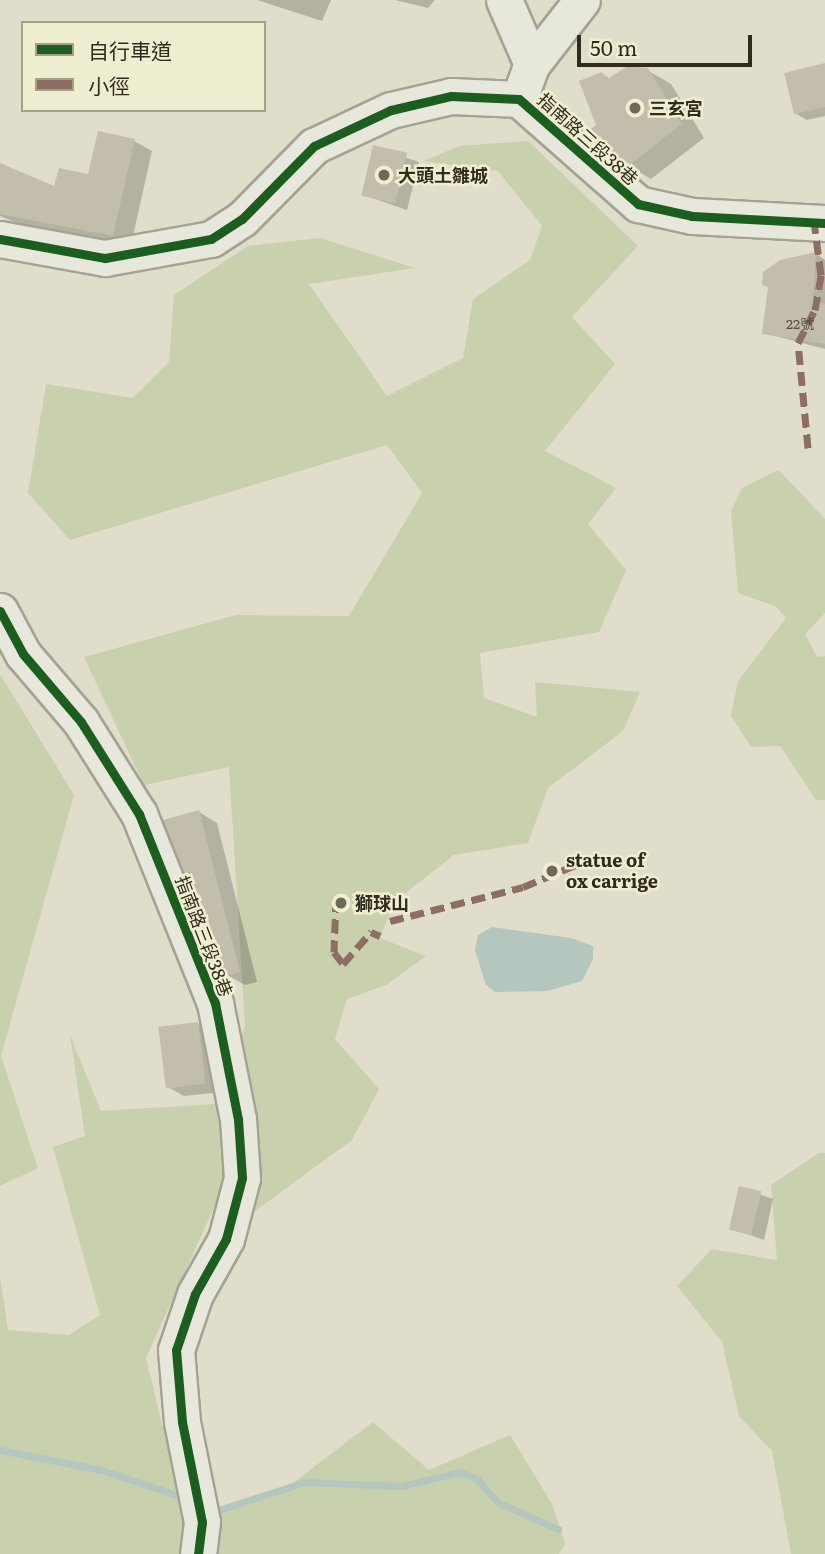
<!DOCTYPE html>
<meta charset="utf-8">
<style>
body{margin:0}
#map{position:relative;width:825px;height:1554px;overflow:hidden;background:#e0deca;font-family:Literata,"Noto Sans TC",serif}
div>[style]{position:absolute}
.green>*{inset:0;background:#c8d0ae}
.water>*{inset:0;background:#b5c6be}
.shadow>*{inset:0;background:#0003}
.stream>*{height:7px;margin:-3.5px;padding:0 3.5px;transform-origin:3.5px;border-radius:3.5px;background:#b5c6be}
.building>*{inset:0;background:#c3bdac;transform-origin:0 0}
.roads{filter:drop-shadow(2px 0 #a4a294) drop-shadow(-2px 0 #a4a294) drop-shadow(0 2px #a4a294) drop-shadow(0 -2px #a4a294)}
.minor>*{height:35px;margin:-17.5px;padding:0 17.5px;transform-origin:17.5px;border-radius:17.5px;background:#e8e7db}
.quiet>*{height:7px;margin-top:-3.5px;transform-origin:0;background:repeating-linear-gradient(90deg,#8d6e63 0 14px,transparent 0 21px)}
.cycleway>*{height:9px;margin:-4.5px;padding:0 4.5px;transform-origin:4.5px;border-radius:4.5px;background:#1b5e20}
.dots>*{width:19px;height:19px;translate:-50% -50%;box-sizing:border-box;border:4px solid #f0eed0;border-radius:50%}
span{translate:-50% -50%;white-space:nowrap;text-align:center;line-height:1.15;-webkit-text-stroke:5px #f0eed0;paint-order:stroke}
.number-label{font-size:14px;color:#565042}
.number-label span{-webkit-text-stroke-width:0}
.poi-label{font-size:18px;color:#312b1e;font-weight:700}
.left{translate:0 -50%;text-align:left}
.street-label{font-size:18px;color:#312b1e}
.legend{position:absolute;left:21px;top:21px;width:245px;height:91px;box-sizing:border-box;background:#f0eed0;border:2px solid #a4a089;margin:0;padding:9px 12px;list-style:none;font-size:21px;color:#312b1e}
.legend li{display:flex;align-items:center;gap:14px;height:35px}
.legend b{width:35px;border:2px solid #a4a089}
.scale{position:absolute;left:577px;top:35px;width:175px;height:32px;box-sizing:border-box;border:4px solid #312b1e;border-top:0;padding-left:9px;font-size:21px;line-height:24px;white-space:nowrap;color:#312b1e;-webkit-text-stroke:5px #f0eed0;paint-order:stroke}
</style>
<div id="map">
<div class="green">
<div style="clip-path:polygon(528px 141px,638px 246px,572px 317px,615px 364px,545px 451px,616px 488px,588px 524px,626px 570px,599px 632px,480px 653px,484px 698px,537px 717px,535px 682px,640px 692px,623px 731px,548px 788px,528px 843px,454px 855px,394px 902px,380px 938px,426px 956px,386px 985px,347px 999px,335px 1039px,379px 1089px,352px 1140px,251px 1214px,216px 1203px,146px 1358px,185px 1519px,285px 1489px,373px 1422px,429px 1470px,510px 1435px,552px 1504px,565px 1544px,559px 1554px,0 1554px,0 1276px,8px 1330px,69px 1335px,100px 1315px,53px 1147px,85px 1136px,70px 1035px,101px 1111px,215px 1104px,245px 1026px,229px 767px,144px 785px,84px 657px,236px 615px,349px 616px,422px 493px,387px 445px,70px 540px,28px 493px,46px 384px,133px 398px,169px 362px,174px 295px,248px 246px,320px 238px,415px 268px,309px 284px,387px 396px,463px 358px,473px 299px,530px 260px,542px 226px,498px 171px,424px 161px,459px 146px)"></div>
<div style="clip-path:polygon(779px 470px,825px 519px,825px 613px,805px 634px,817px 657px,825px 656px,825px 800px,816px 800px,780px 746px,751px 747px,731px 716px,738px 681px,786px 618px,775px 606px,738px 593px,731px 511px,742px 488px)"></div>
<div style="clip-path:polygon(0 674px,74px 795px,1px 1056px,38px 1168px,0 1186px)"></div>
<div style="clip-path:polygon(819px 1153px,825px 1153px,825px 1554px,791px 1554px,772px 1451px,739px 1416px,722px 1342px,677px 1286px,712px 1249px,777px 1260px,771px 1185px)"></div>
</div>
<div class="water">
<div style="clip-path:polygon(492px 927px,571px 938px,593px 946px,593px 959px,582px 981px,547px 991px,495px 992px,486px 985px,475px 950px,478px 935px)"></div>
</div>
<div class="shadow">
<div style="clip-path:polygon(257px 0,331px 0,322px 21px)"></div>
<div style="clip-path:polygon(395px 0,435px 0,428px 8px)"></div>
<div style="clip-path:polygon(825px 65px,825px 116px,807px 120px,795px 113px)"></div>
<div style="clip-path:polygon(647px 70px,671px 84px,704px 138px,651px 179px,627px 165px,598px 125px,602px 74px,610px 79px)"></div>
<div style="clip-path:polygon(134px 141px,152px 151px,131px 245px,37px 231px,0 216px,0 165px,56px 188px,89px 176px)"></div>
<div style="clip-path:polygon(375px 147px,419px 162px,407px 210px,363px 195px)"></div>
<div style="clip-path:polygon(816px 254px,825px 260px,825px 349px,764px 333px)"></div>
<div style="clip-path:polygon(199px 812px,217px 823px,257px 982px,245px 985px,227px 975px)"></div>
<div style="clip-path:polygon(198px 1024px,216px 1034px,223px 1092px,184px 1096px,166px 1086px)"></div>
<div style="clip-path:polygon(741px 1188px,773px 1199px,764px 1240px,732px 1229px)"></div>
</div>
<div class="stream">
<div style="left:0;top:1450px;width:103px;rotate:11.2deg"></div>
<div style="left:101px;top:1470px;width:79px;rotate:18.4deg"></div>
<div style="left:218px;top:1510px;width:91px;rotate:-17.8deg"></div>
<div style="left:305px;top:1482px;width:96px;rotate:2.4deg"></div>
<div style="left:401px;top:1486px;width:62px;rotate:-13.1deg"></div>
<div style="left:461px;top:1472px;width:19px;rotate:25deg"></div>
<div style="left:478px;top:1480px;width:29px;rotate:49deg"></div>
<div style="left:497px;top:1502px;width:67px;rotate:23.9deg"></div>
</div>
<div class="building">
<div style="clip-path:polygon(825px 63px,825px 107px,794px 114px,784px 73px)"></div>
<div style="clip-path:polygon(628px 66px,648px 68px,682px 124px,627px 167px,587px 132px,596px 125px,579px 81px,602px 72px,607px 79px)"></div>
<div style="clip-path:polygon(98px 131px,135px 139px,113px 236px,0 214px,0 163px,54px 186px,59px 168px,88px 174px)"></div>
<div style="left:373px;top:145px;width:35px;height:52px;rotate:13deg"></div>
<div style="clip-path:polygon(816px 252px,813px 301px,825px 304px,825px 344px,762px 334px,768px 287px,762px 285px,763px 272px,780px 260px)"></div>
<div style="clip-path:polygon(199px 810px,240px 972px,226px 976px,163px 820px)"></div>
<div style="left:198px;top:1022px;width:62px;height:40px;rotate:83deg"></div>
<div style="left:739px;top:1186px;width:23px;height:45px;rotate:13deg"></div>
</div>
<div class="roads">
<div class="minor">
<div style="left:504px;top:0;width:70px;rotate:66.4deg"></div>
<div style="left:519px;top:99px;width:37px;rotate:-70deg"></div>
<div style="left:532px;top:64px;width:81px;rotate:-52deg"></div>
<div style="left:0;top:239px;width:107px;rotate:10.3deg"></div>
<div style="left:105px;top:258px;width:108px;rotate:-10.2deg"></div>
<div style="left:211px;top:239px;width:37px;rotate:-33deg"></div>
<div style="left:242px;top:219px;width:103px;rotate:-45.4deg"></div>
<div style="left:314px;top:146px;width:85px;rotate:-25.1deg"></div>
<div style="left:391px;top:110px;width:62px;rotate:-13.1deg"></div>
<div style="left:451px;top:96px;width:68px;rotate:2.5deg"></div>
<div style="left:519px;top:99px;width:159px;rotate:41.4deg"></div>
<div style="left:638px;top:204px;width:55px;rotate:12.5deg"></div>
<div style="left:692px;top:216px;width:133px;rotate:3deg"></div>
<div style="left:0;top:611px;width:49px;rotate:61.9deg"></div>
<div style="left:23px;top:654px;width:89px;rotate:49.5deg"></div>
<div style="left:81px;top:722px;width:109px;rotate:57.8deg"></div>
<div style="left:139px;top:814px;width:204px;rotate:68.1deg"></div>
<div style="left:215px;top:1003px;width:118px;rotate:78.8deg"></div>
<div style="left:238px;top:1119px;width:59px;rotate:86.1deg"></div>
<div style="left:242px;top:1178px;width:63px;rotate:104.7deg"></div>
<div style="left:226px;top:1239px;width:63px;rotate:119.4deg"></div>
<div style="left:195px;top:1294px;width:59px;rotate:108.7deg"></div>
<div style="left:176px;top:1350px;width:72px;rotate:85.2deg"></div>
<div style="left:182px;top:1422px;width:102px;rotate:78.7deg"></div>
<div style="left:202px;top:1522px;width:32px;rotate:97deg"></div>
</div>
</div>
<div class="quiet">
<div style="left:808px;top:448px;width:105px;rotate:-95.4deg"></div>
<div style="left:798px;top:343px;width:37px;rotate:-63deg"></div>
<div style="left:815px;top:310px;width:36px;rotate:-80deg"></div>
<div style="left:821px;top:275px;width:54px;rotate:-97.4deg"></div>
<div style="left:336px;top:898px;width:54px;rotate:92.1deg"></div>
<div style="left:334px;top:952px;width:15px;rotate:53deg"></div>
<div style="left:343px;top:964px;width:43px;rotate:-48.8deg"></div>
<div style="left:371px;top:932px;width:10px;rotate:24deg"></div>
<div style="left:390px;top:921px;width:137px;rotate:-14.3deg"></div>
<div style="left:523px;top:887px;width:60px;rotate:-22.7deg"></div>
</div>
<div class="cycleway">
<div style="left:0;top:239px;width:107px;rotate:10.3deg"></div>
<div style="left:105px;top:258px;width:108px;rotate:-10.2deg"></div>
<div style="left:211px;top:239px;width:37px;rotate:-33deg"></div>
<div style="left:242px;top:219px;width:103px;rotate:-45.4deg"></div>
<div style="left:314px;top:146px;width:85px;rotate:-25.1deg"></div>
<div style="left:391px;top:110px;width:62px;rotate:-13.1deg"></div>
<div style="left:451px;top:96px;width:68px;rotate:2.5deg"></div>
<div style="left:519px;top:99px;width:159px;rotate:41.4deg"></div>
<div style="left:638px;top:204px;width:55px;rotate:12.5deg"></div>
<div style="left:692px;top:216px;width:133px;rotate:3deg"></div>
<div style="left:0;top:611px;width:49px;rotate:61.9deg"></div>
<div style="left:23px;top:654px;width:89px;rotate:49.5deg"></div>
<div style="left:81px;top:722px;width:109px;rotate:57.8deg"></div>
<div style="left:139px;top:814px;width:204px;rotate:68.1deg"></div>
<div style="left:215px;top:1003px;width:118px;rotate:78.8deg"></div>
<div style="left:238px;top:1119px;width:59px;rotate:86.1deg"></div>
<div style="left:242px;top:1178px;width:63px;rotate:104.7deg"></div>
<div style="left:226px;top:1239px;width:63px;rotate:119.4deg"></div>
<div style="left:195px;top:1294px;width:59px;rotate:108.7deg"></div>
<div style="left:176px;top:1350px;width:72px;rotate:85.2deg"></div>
<div style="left:182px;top:1422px;width:102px;rotate:78.7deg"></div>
<div style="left:202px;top:1522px;width:32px;rotate:97deg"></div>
</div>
<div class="dots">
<div style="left:635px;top:108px;background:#6e6a5a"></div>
<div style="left:384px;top:175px;background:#6e6a5a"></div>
<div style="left:552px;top:871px;background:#6e6a5a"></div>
<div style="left:341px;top:903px;background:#6e6a5a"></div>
</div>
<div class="number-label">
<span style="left:800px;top:323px">22號</span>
</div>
<div class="poi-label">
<span class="left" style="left:649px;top:108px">三玄宮</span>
<span class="left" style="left:398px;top:175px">大頭土雛城</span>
<span class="left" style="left:566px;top:871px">statue of<br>ox carrige</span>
<span class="left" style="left:355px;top:903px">獅球山</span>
</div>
<div class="street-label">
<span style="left:588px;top:139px;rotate:42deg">指南路三段38巷</span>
<span style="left:204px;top:936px;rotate:69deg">指南路三段38巷</span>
</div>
<ul class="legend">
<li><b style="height:9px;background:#1b5e20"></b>自行車道</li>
<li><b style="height:9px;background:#8d6e63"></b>小徑</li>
</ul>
<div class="scale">50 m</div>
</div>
